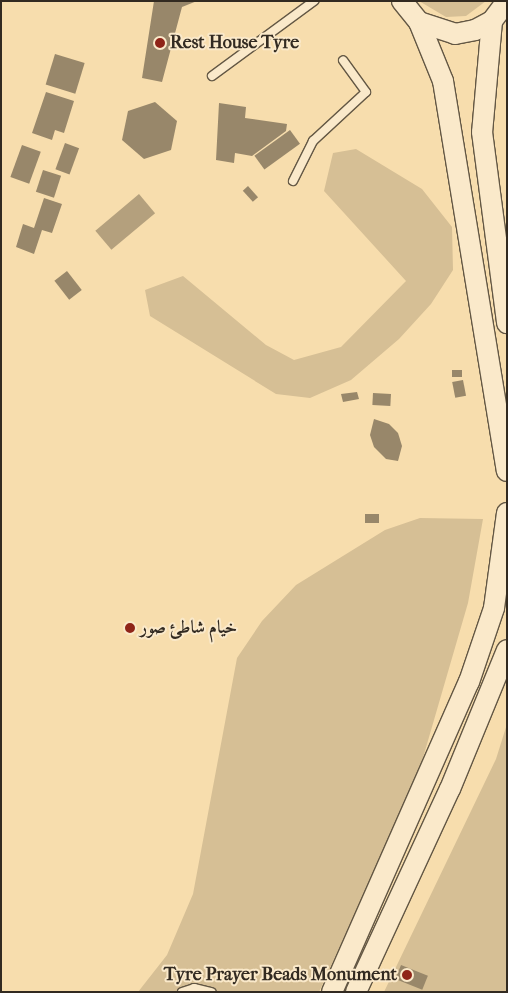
<!DOCTYPE html>
<meta charset="utf-8">
<style>
body{margin:0}
#map{position:relative;width:508px;height:993px;overflow:hidden;background:#f7ddad;font-family:"IM FELL French Canon",Amiri,serif}
div>[style]{position:absolute}
.green>*{inset:0;background:#d6bf95}
.water>*{inset:0;background:#b4a07d;transform-origin:0 0}
.building>*{inset:0;background:#98876a;transform-origin:0 0}
.roads{filter:drop-shadow(1px 0 #635744) drop-shadow(-1px 0 #635744) drop-shadow(0 1px #635744) drop-shadow(0 -1px #635744)}
.service>*{height:8px;margin:-4px;padding:0 4px;transform-origin:4px;border-radius:4px;background:#fae9ca}
.secondary>*{height:20px;margin:-10px;padding:0 10px;transform-origin:10px;border-radius:10px;background:#fae9ca}
.dots>*{width:14px;height:14px;translate:-50% -50%;box-sizing:border-box;border:2px solid #fae9ca;border-radius:50%}
span{translate:-50% -50%;white-space:nowrap;text-align:center;line-height:1.15;-webkit-text-stroke:4px #fae9ca;paint-order:stroke}
.poi-label{font-size:18px;color:#322a21;font-weight:700}
.left{translate:0 -50%;text-align:left}
.right{translate:-100% -50%;text-align:right}
.frame{position:absolute;inset:0;border:2px solid #322a21;pointer-events:none}
</style>
<div id="map">
<div class="green">
<div style="clip-path:polygon(419px 1px,486px 1px,466px 16px,446px 17px)"></div>
<div style="clip-path:polygon(356px 149px,422px 189px,452px 227px,453px 270px,431px 304px,399px 339px,351px 380px,310px 398px,276px 394px,150px 316px,145px 290px,183px 276px,266px 345px,294px 360px,341px 347px,406px 281px,324px 191px,333px 153px)"></div>
<div style="clip-path:polygon(420px 518px,483px 519px,468px 603px,418px 775px,319px 992px,138px 992px,167px 955px,193px 894px,237px 658px,262px 621px,296px 585px,385px 530px)"></div>
<div style="clip-path:polygon(507px 724px,507px 992px,384px 992px,496px 759px)"></div>
</div>
<div class="water">
<div style="left:139px;top:194px;width:25px;height:57px;rotate:50deg"></div>
</div>
<div class="building">
<div style="clip-path:polygon(154px 1px,197px 1px,182px 7px,162px 82px,142px 78px)"></div>
<div style="left:55px;top:54px;width:31px;height:32px;rotate:17deg"></div>
<div style="clip-path:polygon(46px 92px,74px 101px,64px 133px,55px 130px,52px 140px,32px 133px)"></div>
<div style="clip-path:polygon(155px 102px,177px 121px,171px 150px,144px 159px,122px 140px,128px 111px)"></div>
<div style="clip-path:polygon(219px 103px,246px 107px,245px 118px,287px 124px,286px 131px,252px 156px,235px 153px,234px 163px,216px 160px)"></div>
<div style="left:290px;top:130px;width:17px;height:44px;rotate:54deg"></div>
<div style="left:65px;top:143px;width:15px;height:28px;rotate:20deg"></div>
<div style="left:22px;top:145px;width:20px;height:34px;rotate:20deg"></div>
<div style="left:43px;top:170px;width:19px;height:23px;rotate:18deg"></div>
<div style="left:248px;top:186px;width:15px;height:7px;rotate:48deg"></div>
<div style="clip-path:polygon(44px 198px,62px 204px,52px 233px,42px 230px,34px 254px,16px 247px,23px 224px,34px 228px)"></div>
<div style="left:67px;top:271px;width:24px;height:16px;rotate:52deg"></div>
<div style="left:462px;top:370px;width:7px;height:10px;rotate:90deg"></div>
<div style="left:463px;top:380px;width:16px;height:11px;rotate:79deg"></div>
<div style="clip-path:polygon(357px 392px,359px 399px,343px 402px,341px 394px)"></div>
<div style="left:373px;top:393px;width:18px;height:12px;rotate:3deg"></div>
<div style="clip-path:polygon(374px 419px,389px 424px,398px 433px,402px 446px,398px 461px,386px 459px,374px 447px,370px 435px)"></div>
<div style="left:379px;top:514px;width:9px;height:14px;rotate:90deg"></div>
<div style="left:401px;top:965px;width:29px;height:15px;rotate:22deg"></div>
</div>
<div class="roads">
<div class="service">
<div style="left:212px;top:76px;width:127px;rotate:-36.3deg"></div>
<div style="left:293px;top:181px;width:45px;rotate:-63.4deg"></div>
<div style="left:313px;top:141px;width:72px;rotate:-42.8deg"></div>
<div style="left:366px;top:92px;width:39px;rotate:-126deg"></div>
<div style="left:182px;top:992px;width:13px;rotate:-18deg"></div>
<div style="left:194px;top:988px;width:18px;rotate:13deg"></div>
</div>
<div class="secondary">
<div style="left:402px;top:1px;width:27px;rotate:51deg"></div>
<div style="left:419px;top:22px;width:64px;rotate:67.9deg"></div>
<div style="left:443px;top:81px;width:395px;rotate:80.7deg"></div>
<div style="left:492px;top:21px;width:111px;rotate:95.1deg"></div>
<div style="left:482px;top:132px;width:193px;rotate:82.5deg"></div>
<div style="left:419px;top:22px;width:38px;rotate:18deg"></div>
<div style="left:455px;top:34px;width:20px;rotate:-11deg"></div>
<div style="left:475px;top:30px;width:19px;rotate:-28deg"></div>
<div style="left:492px;top:21px;width:25px;rotate:-53deg"></div>
<div style="left:332px;top:992px;width:339px;rotate:-66.2deg"></div>
<div style="left:469px;top:682px;width:78px;rotate:-71.3deg"></div>
<div style="left:494px;top:608px;width:96px;rotate:-82.2deg"></div>
<div style="left:356px;top:992px;width:224px;rotate:-65.2deg"></div>
<div style="left:450px;top:789px;width:150px;rotate:-67.7deg"></div>
</div>
</div>
<div class="dots">
<div style="left:160px;top:43px;background:#8f2418"></div>
<div style="left:130px;top:628px;background:#8f2418"></div>
<div style="left:407px;top:975px;background:#8f2418"></div>
</div>
<div class="poi-label">
<span class="left" style="left:170px;top:43px">Rest House Tyre</span>
<span class="left" style="left:140px;top:628px">خيام شاطئ صور</span>
<span class="right" style="left:397px;top:975px">Tyre Prayer Beads Monument</span>
</div>
<div class="frame"></div>
</div>
